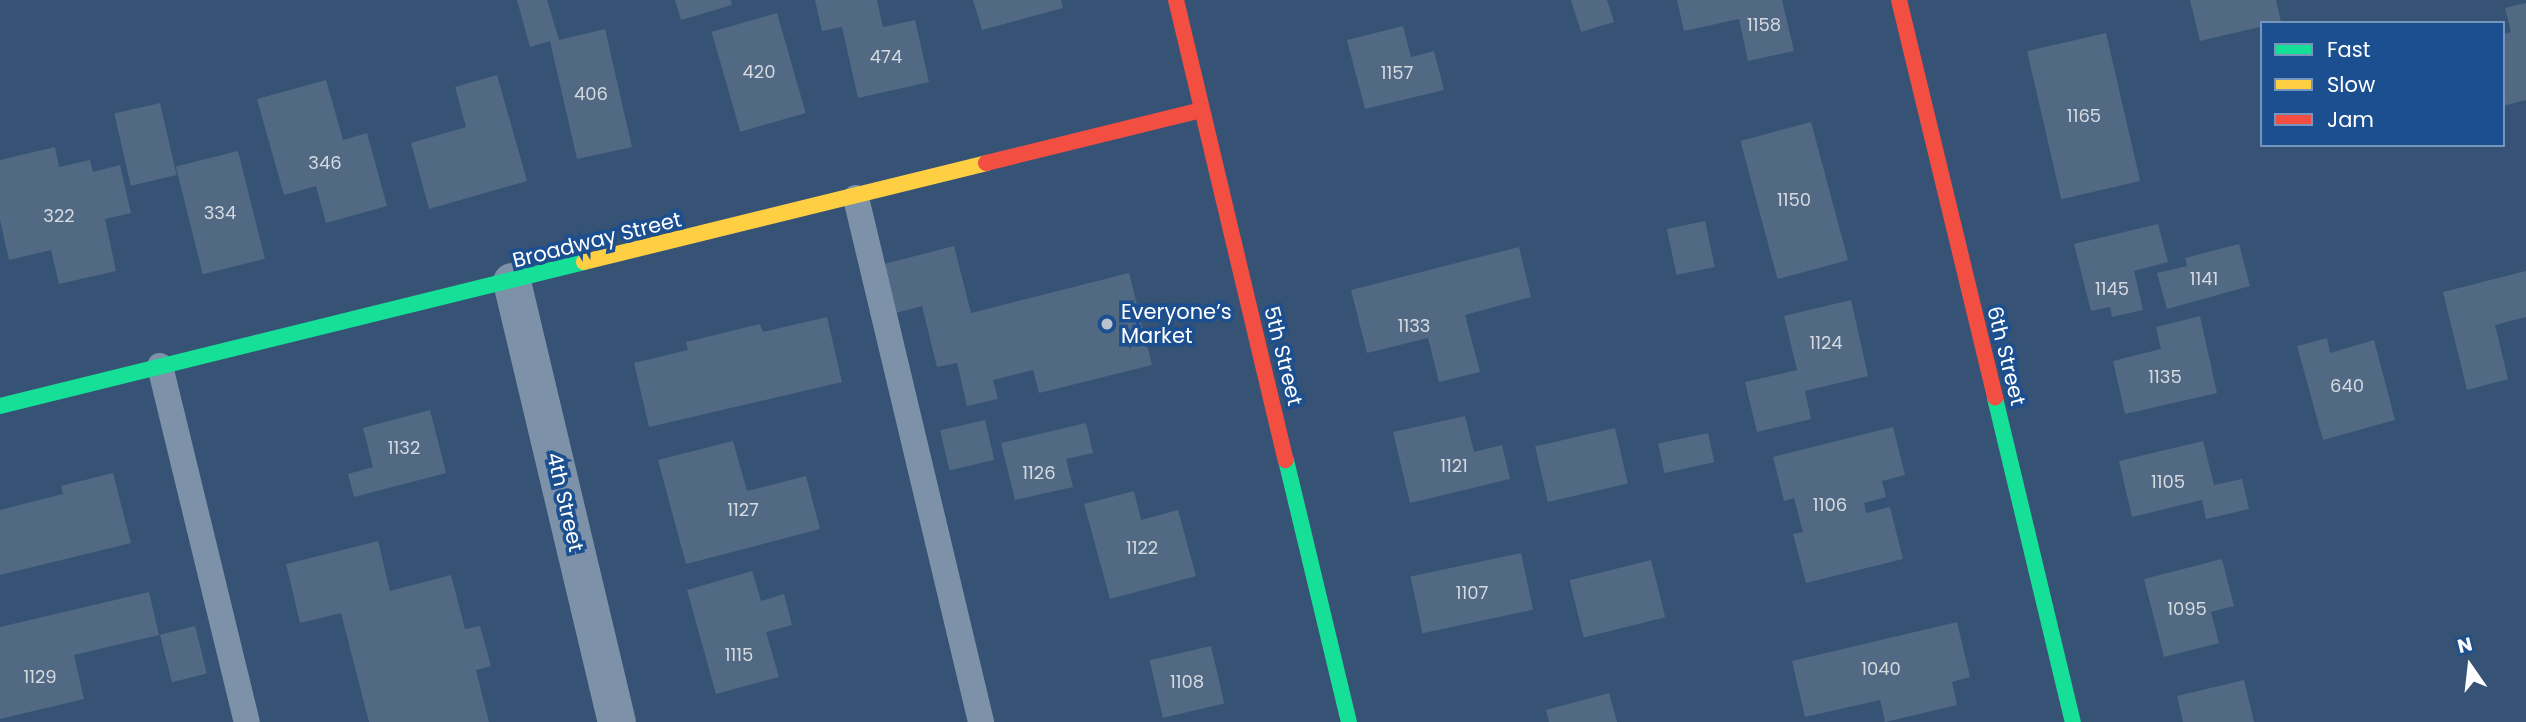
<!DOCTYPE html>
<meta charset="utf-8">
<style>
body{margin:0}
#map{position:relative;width:2526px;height:722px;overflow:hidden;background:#365274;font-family:Poppins,sans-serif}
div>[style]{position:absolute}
.building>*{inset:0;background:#526984;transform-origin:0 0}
.lane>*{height:26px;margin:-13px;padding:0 13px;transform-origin:13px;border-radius:13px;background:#7d92a8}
.street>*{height:38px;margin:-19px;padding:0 19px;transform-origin:19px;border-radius:19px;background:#7d92a8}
.fast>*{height:16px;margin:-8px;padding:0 8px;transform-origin:8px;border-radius:8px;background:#16e098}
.slow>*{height:16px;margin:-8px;padding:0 8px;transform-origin:8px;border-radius:8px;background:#ffcf43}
.jam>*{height:16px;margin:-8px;padding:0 8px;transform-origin:8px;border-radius:8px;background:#f24e42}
.dots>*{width:19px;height:19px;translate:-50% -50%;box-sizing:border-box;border:4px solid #1b4f8f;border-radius:50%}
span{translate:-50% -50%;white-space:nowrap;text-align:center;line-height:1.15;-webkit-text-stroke:7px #1b4f8f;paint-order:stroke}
.number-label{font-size:18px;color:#d4dae0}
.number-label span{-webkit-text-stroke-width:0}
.street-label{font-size:21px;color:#fff}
.poi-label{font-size:21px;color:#fff}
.left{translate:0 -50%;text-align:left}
.legend{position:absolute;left:2260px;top:21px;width:245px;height:126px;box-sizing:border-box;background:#1b4f8f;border:2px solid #7695bc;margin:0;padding:9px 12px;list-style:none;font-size:21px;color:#fff}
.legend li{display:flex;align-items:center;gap:14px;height:35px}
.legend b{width:35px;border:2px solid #7695bc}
.north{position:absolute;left:2435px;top:631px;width:70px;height:70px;-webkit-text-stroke:5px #1b4f8f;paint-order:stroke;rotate:346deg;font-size:19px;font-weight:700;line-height:28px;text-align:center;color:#fff}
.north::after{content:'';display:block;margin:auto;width:24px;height:32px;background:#fff;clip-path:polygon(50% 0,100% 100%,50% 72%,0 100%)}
</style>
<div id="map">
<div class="building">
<div style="clip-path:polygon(517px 0,547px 0,559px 40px,605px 29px,632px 147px,577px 159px,550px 41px,530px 47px)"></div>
<div style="clip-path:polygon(675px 0,731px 0,732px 5px,681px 20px)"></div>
<div style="clip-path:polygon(815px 0,877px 0,883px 27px,915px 20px,929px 82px,858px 98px,842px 27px,822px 31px)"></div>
<div style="clip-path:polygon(973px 0,1061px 0,1063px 8px,982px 30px)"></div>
<div style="clip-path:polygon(1571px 0,1607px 0,1614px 22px,1581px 32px)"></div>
<div style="clip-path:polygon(1677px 0,1782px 0,1794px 51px,1748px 61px,1739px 19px,1684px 31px)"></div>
<div style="clip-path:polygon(2190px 0,2276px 0,2281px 22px,2200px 41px)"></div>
<div style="clip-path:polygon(2526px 3px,2526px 100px,2503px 106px,2503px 34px,2511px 32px,2505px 8px)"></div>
<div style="left:777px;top:13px;width:104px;height:68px;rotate:74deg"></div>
<div style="clip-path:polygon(1403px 26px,1411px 57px,1434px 51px,1444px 90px,1365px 109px,1347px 40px)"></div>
<div style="left:2106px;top:33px;width:152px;height:81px;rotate:77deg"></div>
<div style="clip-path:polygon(497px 75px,527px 181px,429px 209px,411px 143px,466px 127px,455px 87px)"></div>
<div style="clip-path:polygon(326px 80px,343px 140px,367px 133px,387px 206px,326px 223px,316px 186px,284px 195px,257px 99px)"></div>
<div style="left:160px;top:103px;width:74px;height:47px;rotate:77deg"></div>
<div style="left:1811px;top:122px;width:143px;height:73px;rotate:75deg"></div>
<div style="clip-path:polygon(55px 147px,59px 167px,90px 160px,93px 172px,120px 165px,131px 213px,105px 219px,116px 271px,59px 284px,51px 250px,9px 260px,0 220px,0 160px)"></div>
<div style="left:238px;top:151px;width:111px;height:64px;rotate:76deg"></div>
<div style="left:1705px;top:221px;width:47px;height:39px;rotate:78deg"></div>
<div style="clip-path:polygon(2158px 224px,2168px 262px,2134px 271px,2143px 310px,2112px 317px,2110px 307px,2091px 311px,2074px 244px)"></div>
<div style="clip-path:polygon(2239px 244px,2250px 286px,2167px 309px,2157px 273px,2187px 266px,2185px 258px)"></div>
<div style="clip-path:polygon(954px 246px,971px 313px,1129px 273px,1152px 365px,1039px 393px,1033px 370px,993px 380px,998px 399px,967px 406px,957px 363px,937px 367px,922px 306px,896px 313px,884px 264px)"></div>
<div style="clip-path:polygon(1519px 247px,1531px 297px,1465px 315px,1480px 372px,1439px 382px,1428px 338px,1367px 353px,1351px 290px)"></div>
<div style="clip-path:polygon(2526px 271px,2526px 317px,2495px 325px,2508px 379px,2467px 390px,2443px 292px)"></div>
<div style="clip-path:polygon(1851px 300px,1868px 376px,1805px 391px,1811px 419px,1757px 432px,1745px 382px,1797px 370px,1784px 316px)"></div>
<div style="clip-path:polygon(2200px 316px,2217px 393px,2125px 414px,2113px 361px,2161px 349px,2156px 327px)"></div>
<div style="clip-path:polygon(827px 317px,842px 382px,649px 427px,634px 363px,688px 350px,686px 342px,760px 324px,763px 332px)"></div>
<div style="clip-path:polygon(2327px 338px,2330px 353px,2374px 340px,2395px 420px,2323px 440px,2297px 346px)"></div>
<div style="clip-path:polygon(430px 410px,446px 473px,354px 497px,348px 474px,373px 467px,363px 428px)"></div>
<div style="clip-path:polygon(1465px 416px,1474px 452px,1502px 445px,1510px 479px,1410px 503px,1393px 432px)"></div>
<div style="left:985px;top:420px;width:41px;height:46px;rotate:77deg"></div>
<div style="clip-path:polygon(1086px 423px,1093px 453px,1066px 459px,1073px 487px,1015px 500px,1001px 443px)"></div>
<div style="clip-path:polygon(1893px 427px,1905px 475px,1882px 481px,1886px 497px,1864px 503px,1866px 513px,1890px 507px,1903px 559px,1806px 583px,1793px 534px,1803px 532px,1794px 498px,1784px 501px,1773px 457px)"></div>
<div style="left:1615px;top:428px;width:57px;height:82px;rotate:77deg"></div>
<div style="left:1708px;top:433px;width:30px;height:51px;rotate:78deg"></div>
<div style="clip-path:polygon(733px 441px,747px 491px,806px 476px,820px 529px,686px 564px,658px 460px)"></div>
<div style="clip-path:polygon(2203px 441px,2214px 485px,2242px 479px,2249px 509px,2206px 519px,2202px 500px,2132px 517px,2119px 461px)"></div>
<div style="clip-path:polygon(113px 473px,131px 543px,0 575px,0 510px,63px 494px,61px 486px)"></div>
<div style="clip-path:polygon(1134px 491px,1141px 520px,1178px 510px,1196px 576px,1110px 599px,1084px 504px)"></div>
<div style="clip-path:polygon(378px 541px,390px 591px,451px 575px,465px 629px,480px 626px,491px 666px,476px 670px,489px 722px,369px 722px,341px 613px,300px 623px,286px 564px)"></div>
<div style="left:1521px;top:553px;width:58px;height:113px;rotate:78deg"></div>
<div style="clip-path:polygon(2222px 559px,2234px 606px,2211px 612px,2219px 643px,2164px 657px,2144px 579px)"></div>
<div style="left:1651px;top:560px;width:59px;height:84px;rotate:76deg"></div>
<div style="clip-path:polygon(752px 571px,761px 601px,784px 594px,792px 625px,766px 632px,779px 677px,716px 694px,687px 590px)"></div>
<div style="clip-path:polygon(149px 592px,159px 635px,74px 655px,84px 699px,0 719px,0 627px)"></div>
<div style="clip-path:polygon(1957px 622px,1970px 677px,1952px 682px,1957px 705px,1885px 722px,1880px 700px,1805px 717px,1792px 661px)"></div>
<div style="left:195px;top:626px;width:49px;height:36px;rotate:76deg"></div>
<div style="left:1211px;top:646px;width:59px;height:63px;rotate:77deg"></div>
<div style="clip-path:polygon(2244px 680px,2254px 722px,2183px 722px,2177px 696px)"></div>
<div style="clip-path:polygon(1609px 693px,1617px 722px,1549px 722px,1546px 710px)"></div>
</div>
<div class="lane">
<div style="left:856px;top:198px;width:539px;rotate:76.58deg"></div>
<div style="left:160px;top:366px;width:366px;rotate:76.3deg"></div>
</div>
<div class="street">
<div style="left:512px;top:282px;width:452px;rotate:76.6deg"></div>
</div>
<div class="fast">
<div style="left:1995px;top:398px;width:333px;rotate:76.5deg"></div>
<div style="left:0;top:406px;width:601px;rotate:-13.85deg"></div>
<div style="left:1286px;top:460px;width:269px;rotate:76.5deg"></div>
</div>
<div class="slow">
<div style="left:584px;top:262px;width:414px;rotate:-13.8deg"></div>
</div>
<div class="jam">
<div style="left:1176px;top:0;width:473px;rotate:76.6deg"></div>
<div style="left:1899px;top:0;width:409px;rotate:76.4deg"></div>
<div style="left:986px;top:163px;width:222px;rotate:-13.8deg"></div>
</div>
<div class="dots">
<div style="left:1107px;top:324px;background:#b9c2ce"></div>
</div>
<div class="number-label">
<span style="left:1764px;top:25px">1158</span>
<span style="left:886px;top:57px">474</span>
<span style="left:759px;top:72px">420</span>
<span style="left:1397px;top:73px">1157</span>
<span style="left:591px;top:94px">406</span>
<span style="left:2084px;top:116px">1165</span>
<span style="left:325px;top:163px">346</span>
<span style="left:1794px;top:200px">1150</span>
<span style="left:220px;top:213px">334</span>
<span style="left:59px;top:216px">322</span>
<span style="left:2204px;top:279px">1141</span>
<span style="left:2112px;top:289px">1145</span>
<span style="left:1414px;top:326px">1133</span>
<span style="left:1826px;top:343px">1124</span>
<span style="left:2165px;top:377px">1135</span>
<span style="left:2347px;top:386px">640</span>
<span style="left:404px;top:448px">1132</span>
<span style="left:1454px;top:466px">1121</span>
<span style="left:1039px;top:473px">1126</span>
<span style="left:2168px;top:482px">1105</span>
<span style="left:1830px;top:505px">1106</span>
<span style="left:743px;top:510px">1127</span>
<span style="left:1142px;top:548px">1122</span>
<span style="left:1472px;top:593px">1107</span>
<span style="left:2187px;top:609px">1095</span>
<span style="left:739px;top:655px">1115</span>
<span style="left:1881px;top:669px">1040</span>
<span style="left:40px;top:677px">1129</span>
<span style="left:1187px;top:682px">1108</span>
</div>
<div class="street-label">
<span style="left:597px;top:240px;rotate:-14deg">Broadway Street</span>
<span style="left:1283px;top:356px;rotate:76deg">5th Street</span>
<span style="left:2006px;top:356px;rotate:76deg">6th Street</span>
<span style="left:565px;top:502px;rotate:77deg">4th Street</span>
</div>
<div class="poi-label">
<span class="left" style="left:1121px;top:324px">Everyone’s<br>Market</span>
</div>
<ul class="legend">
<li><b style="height:9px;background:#16e098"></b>Fast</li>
<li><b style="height:9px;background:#ffcf43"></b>Slow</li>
<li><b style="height:9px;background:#f24e42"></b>Jam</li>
</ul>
<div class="north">N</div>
</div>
